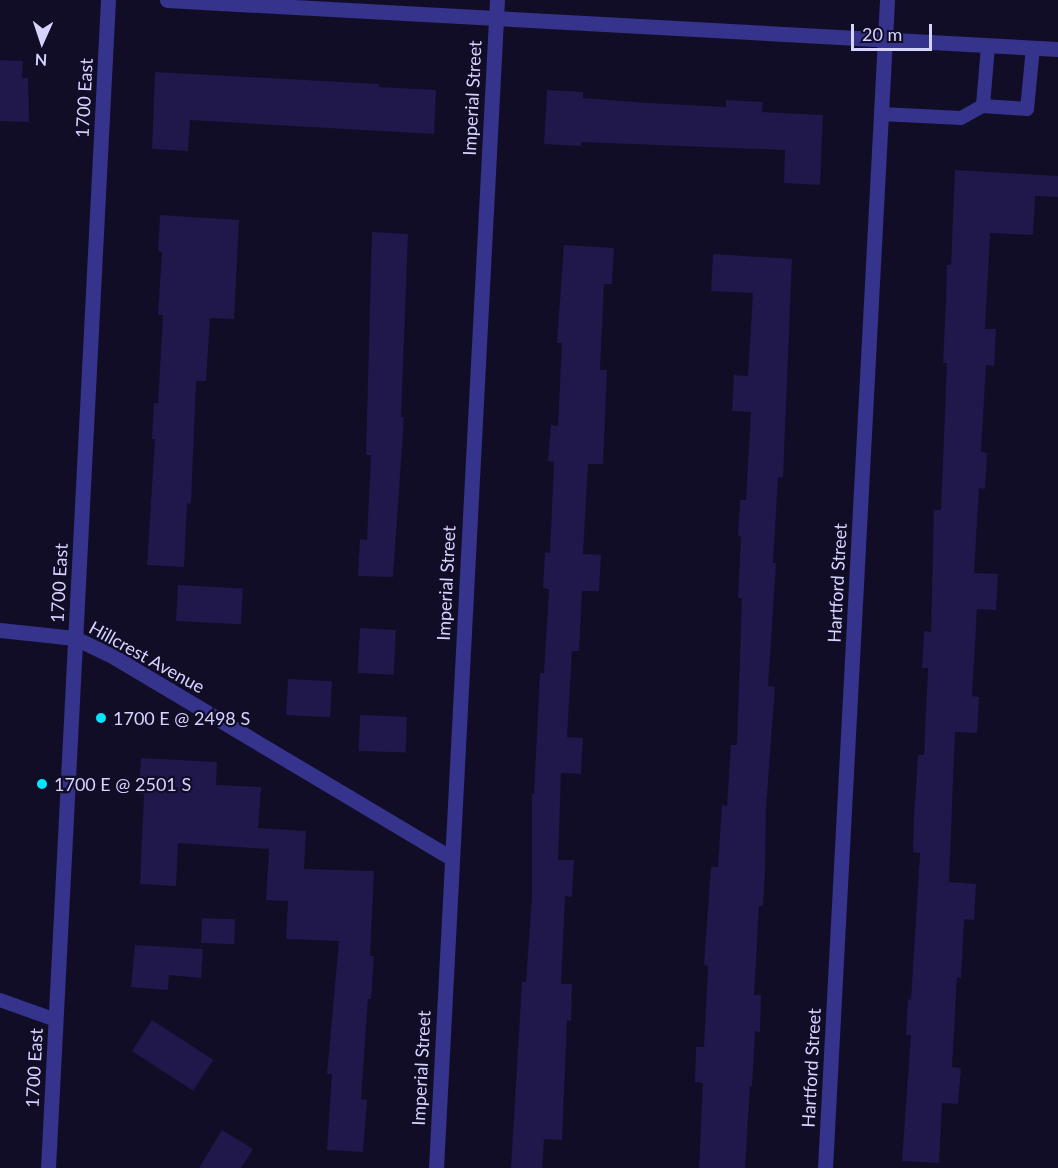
<!DOCTYPE html>
<style>
body{margin:0}
#map{position:relative;width:1058px;height:1168px;overflow:hidden;background:#110d27;font-family:Lato,sans-serif}
div>[style]{position:absolute}
.building>*{inset:0;background:#20174a;transform-origin:0 0}
.service>*{height:14px;margin:-7px;padding:0 7px;transform-origin:7px;border-radius:7px;background:#35338b}
.minor>*{height:15px;margin:-7.5px;padding:0 7.5px;transform-origin:7.5px;border-radius:7.5px;background:#35338b}
.tertiary>*{height:15px;margin:-7.5px;padding:0 7.5px;transform-origin:7.5px;border-radius:7.5px;background:#35338b}
.dots>*{width:16px;height:16px;translate:-50% -50%;box-sizing:border-box;border:3px solid #110d27;border-radius:50%}
span{translate:-50% -50%;white-space:nowrap;text-align:center;line-height:1.15;-webkit-text-stroke:4.5px #110d27;paint-order:stroke}
.street-label{font-size:18px;color:#d7d3ff}
.poi-label{font-size:18px;color:#d7d3ff}
.left{translate:0 -50%;text-align:left}
.north{position:absolute;left:12px;top:12px;width:60px;height:60px;-webkit-text-stroke:4px #110d27;paint-order:stroke;rotate:183deg;font-size:16px;font-weight:700;line-height:24px;text-align:center;color:#d7d3ff}
.north::after{content:'';display:block;margin:auto;width:21px;height:27px;background:#d7d3ff;clip-path:polygon(50% 0,100% 100%,50% 72%,0 100%)}
.scale{position:absolute;left:851px;top:24px;width:81px;height:27px;box-sizing:border-box;border:3px solid #d7d3ff;border-top:0;padding-left:8px;font-size:18px;line-height:21px;white-space:nowrap;color:#d7d3ff;-webkit-text-stroke:4px #110d27;paint-order:stroke}
</style>
<div id="map">
<div class="building">
<div style="clip-path:polygon(0 60px,23px 61px,22px 78px,28px 78px,29px 122px,0 121px)"></div>
<div style="clip-path:polygon(155px 72px,379px 84px,379px 87px,436px 90px,434px 134px,190px 120px,188px 151px,152px 149px)"></div>
<div style="clip-path:polygon(547px 90px,583px 92px,583px 98px,648px 103px,726px 107px,726px 100px,763px 102px,762px 112px,823px 115px,820px 185px,784px 183px,785px 150px,581px 142px,581px 146px,544px 144px)"></div>
<div style="clip-path:polygon(955px 170px,1058px 176px,1058px 197px,1035px 196px,1033px 235px,990px 233px,985px 329px,996px 329px,994px 366px,986px 365px,981px 452px,987px 453px,985px 489px,979px 488px,974px 573px,998px 574px,996px 610px,977px 609px,972px 696px,979px 697px,977px 733px,955px 732px,949px 882px,976px 884px,974px 920px,964px 919px,961px 978px,957px 977px,952px 1067px,961px 1068px,958px 1104px,942px 1103px,939px 1163px,902px 1161px,911px 1035px,906px 1035px,908px 999px,911px 1000px,920px 853px,913px 852px,914px 816px,918px 755px,924px 755px,928px 668px,922px 668px,924px 631px,931px 632px,934px 510px,941px 510px,947px 363px,943px 363px,946px 301px,947px 265px,951px 265px)"></div>
<div style="clip-path:polygon(160px 215px,239px 220px,234px 319px,210px 318px,206px 381px,196px 381px,191px 504px,187px 503px,184px 567px,147px 565px,155px 439px,152px 439px,154px 403px,158px 403px,163px 315px,158px 315px,162px 252px,158px 251px)"></div>
<div style="clip-path:polygon(372px 232px,408px 234px,401px 417px,404px 417px,393px 577px,358px 576px,360px 539px,367px 540px,371px 455px,366px 455px)"></div>
<div style="clip-path:polygon(564px 245px,614px 248px,612px 284px,604px 284px,600px 370px,607px 370px,603px 464px,588px 464px,583px 554px,601px 555px,599px 591px,582px 591px,579px 651px,572px 651px,567px 737px,583px 738px,581px 774px,561px 773px,558px 860px,574px 860px,572px 897px,565px 896px,561px 984px,572px 984px,571px 1021px,567px 1020px,562px 1140px,544px 1139px,542px 1168px,511px 1168px,522px 982px,526px 982px,532px 895px,532px 794px,534px 794px,540px 673px,544px 673px,549px 589px,543px 588px,545px 552px,550px 553px,554px 462px,548px 461px,551px 425px,558px 426px,562px 343px,557px 343px)"></div>
<div style="clip-path:polygon(713px 254px,792px 259px,783px 478px,778px 477px,773px 563px,776px 563px,768px 686px,775px 687px,766px 808px,765px 870px,763px 906px,759px 906px,754px 995px,761px 995px,760px 1032px,755px 1031px,752px 1086px,750px 1086px,745px 1168px,699px 1168px,703px 1083px,695px 1082px,696px 1047px,704px 1047px,708px 966px,704px 965px,711px 867px,718px 867px,722px 805px,727px 806px,731px 745px,737px 745px,742px 598px,738px 598px,741px 536px,738px 536px,740px 500px,746px 500px,751px 412px,732px 411px,734px 375px,748px 376px,753px 293px,711px 291px)"></div>
<div style="left:178px;top:585px;width:65px;height:36px;rotate:3deg"></div>
<div style="left:360px;top:628px;width:36px;height:45px;rotate:3deg"></div>
<div style="left:288px;top:679px;width:44px;height:36px;rotate:3deg"></div>
<div style="left:360px;top:715px;width:47px;height:36px;rotate:2deg"></div>
<div style="clip-path:polygon(141px 758px,217px 762px,216px 785px,261px 787px,258px 828px,306px 831px,304px 869px,374px 871px,370px 956px,374px 956px,371px 999px,368px 999px,361px 1099px,367px 1100px,363px 1152px,327px 1150px,332px 1074px,327px 1074px,339px 941px,286px 939px,288px 901px,266px 900px,269px 849px,178px 843px,176px 886px,140px 884px,144px 794px,139px 794px)"></div>
<div style="left:202px;top:918px;width:33px;height:25px;rotate:2deg"></div>
<div style="clip-path:polygon(135px 945px,203px 949px,201px 978px,169px 975px,168px 990px,131px 987px)"></div>
<div style="left:152px;top:1020px;width:73px;height:37px;rotate:33deg"></div>
<div style="clip-path:polygon(222px 1130px,253px 1149px,241px 1168px,199px 1168px)"></div>
</div>
<div class="service">
<div style="left:988px;top:46px;width:60px;rotate:94.8deg"></div>
<div style="left:983px;top:106px;width:44px;rotate:3.9deg"></div>
<div style="left:1027px;top:109px;width:61px;rotate:-84.4deg"></div>
<div style="left:881px;top:114px;width:80px;rotate:2.9deg"></div>
<div style="left:961px;top:118px;width:25px;rotate:-29deg"></div>
<div style="left:0;top:1000px;width:59px;rotate:19.7deg"></div>
</div>
<div class="minor">
<div style="left:167px;top:0;width:892px;rotate:3.15deg"></div>
<div style="left:0;top:630px;width:75px;rotate:6.1deg"></div>
<div style="left:75px;top:638px;width:43px;rotate:26deg"></div>
<div style="left:114px;top:657px;width:392px;rotate:30.8deg"></div>
<div style="left:436px;top:1168px;width:1170px;rotate:-87.01deg"></div>
<div style="left:825px;top:1168px;width:1170px;rotate:-86.96deg"></div>
</div>
<div class="tertiary">
<div style="left:48px;top:1168px;width:1170px;rotate:-87.06deg"></div>
</div>
<div class="dots">
<div style="left:101px;top:718px;background:#00e7fe"></div>
<div style="left:42px;top:784px;background:#00e7fe"></div>
</div>
<div class="street-label">
<span style="left:84px;top:98px;rotate:-87deg">1700 East</span>
<span style="left:472px;top:98px;rotate:-87deg">Imperial Street</span>
<span style="left:59px;top:583px;rotate:-87deg">1700 East</span>
<span style="left:446px;top:583px;rotate:-87deg">Imperial Street</span>
<span style="left:837px;top:583px;rotate:-87deg">Hartford Street</span>
<span style="left:147px;top:657px;rotate:29deg">Hillcrest Avenue</span>
<span style="left:34px;top:1068px;rotate:-87deg">1700 East</span>
<span style="left:421px;top:1068px;rotate:-87deg">Imperial Street</span>
<span style="left:811px;top:1068px;rotate:-87deg">Hartford Street</span>
</div>
<div class="poi-label">
<span class="left" style="left:113px;top:718px">1700 E @ 2498 S</span>
<span class="left" style="left:54px;top:784px">1700 E @ 2501 S</span>
</div>
<div class="north">N</div>
<div class="scale">20 m</div>
</div>
